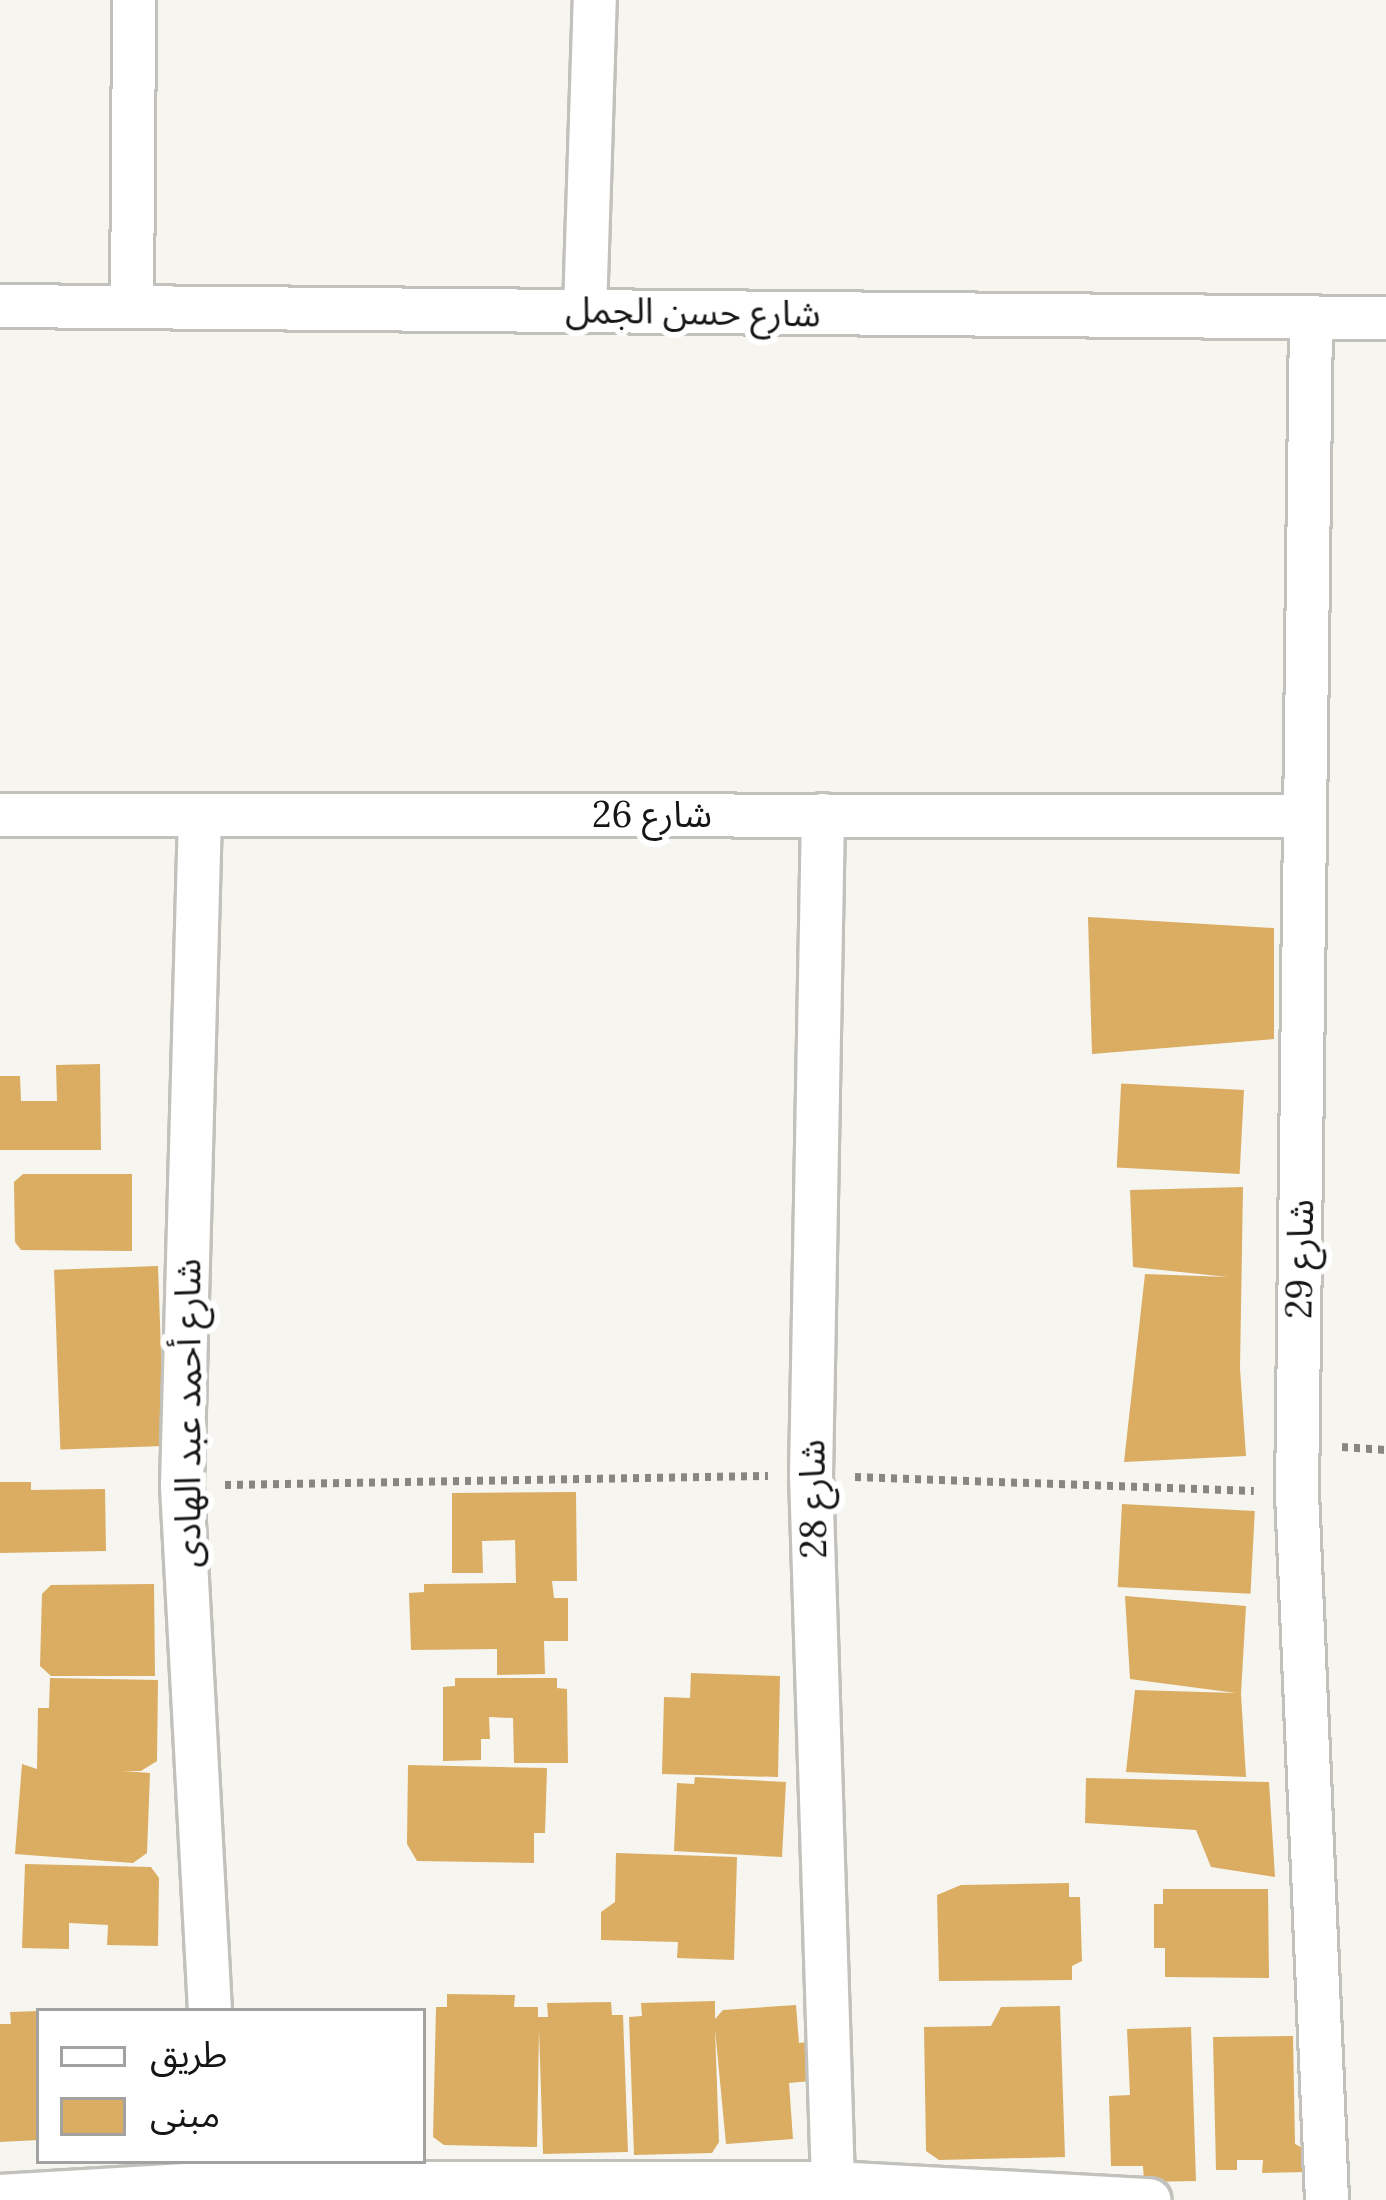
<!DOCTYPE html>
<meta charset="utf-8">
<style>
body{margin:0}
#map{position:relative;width:1386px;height:2200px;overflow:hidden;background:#f6f5ef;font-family:Lora,"Noto Sans Arabic",serif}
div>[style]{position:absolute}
.building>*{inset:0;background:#daad63;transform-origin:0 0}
.path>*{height:8px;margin-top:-4px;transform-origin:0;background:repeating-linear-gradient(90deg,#878682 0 6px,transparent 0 12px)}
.roads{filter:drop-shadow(3px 0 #c2c1bb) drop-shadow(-3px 0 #c2c1bb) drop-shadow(0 3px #c2c1bb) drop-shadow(0 -3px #c2c1bb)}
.street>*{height:42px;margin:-21px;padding:0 21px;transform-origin:21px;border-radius:21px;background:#fff}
span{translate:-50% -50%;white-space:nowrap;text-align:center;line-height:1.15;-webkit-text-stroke:12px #fff;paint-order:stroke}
.street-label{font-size:36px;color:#171614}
.legend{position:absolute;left:36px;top:2008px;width:390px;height:156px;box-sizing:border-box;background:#fff;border:3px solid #a2a2a1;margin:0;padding:15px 21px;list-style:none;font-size:36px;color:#171614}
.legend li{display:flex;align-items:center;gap:24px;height:60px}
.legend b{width:60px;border:3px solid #a2a2a1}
</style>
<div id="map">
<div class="building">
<div style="clip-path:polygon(1088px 917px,1274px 928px,1274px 1039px,1092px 1054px)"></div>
<div style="clip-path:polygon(100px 1064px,101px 1150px,0 1150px,0 1076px,20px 1076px,21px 1101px,57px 1101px,56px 1065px)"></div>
<div style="left:1244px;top:1090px;width:84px;height:123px;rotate:93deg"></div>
<div style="clip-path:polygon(23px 1174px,132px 1174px,132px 1251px,21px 1250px,15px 1242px,14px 1182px)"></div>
<div style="clip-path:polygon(1243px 1187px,1240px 1368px,1246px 1456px,1124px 1462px,1145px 1274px,1228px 1277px,1133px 1267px,1130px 1190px)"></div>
<div style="left:158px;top:1266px;width:180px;height:104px;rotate:88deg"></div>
<div style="clip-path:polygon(0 1482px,31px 1482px,31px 1490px,105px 1489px,106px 1551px,0 1553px)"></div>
<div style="clip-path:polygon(576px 1492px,577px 1581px,552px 1581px,554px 1598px,568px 1598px,568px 1641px,544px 1641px,545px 1674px,497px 1675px,497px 1649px,411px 1650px,409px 1593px,424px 1592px,424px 1584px,516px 1583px,515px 1540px,482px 1541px,483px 1573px,452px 1573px,452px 1493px)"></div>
<div style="left:1122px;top:1504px;width:133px;height:83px;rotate:3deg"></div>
<div style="clip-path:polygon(154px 1584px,155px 1676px,51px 1676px,40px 1666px,42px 1594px,51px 1585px)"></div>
<div style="clip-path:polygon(1125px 1596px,1246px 1606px,1241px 1694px,1246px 1777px,1126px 1772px,1135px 1690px,1236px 1693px,1130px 1679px)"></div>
<div style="clip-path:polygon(691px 1673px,780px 1676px,778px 1777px,662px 1774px,664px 1697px,690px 1698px)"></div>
<div style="clip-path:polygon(50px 1678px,158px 1680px,157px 1761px,141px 1771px,123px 1771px,150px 1773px,147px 1853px,133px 1863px,15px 1854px,22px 1764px,37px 1769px,38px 1708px,49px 1708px)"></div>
<div style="clip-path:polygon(455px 1678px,557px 1678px,557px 1688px,567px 1689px,568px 1763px,514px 1763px,513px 1718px,489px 1717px,490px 1739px,481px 1739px,481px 1760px,443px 1761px,443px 1687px,455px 1686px)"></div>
<div style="clip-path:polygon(408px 1765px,547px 1768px,545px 1833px,534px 1833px,534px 1863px,417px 1861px,407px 1844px)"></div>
<div style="clip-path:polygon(695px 1777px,786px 1782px,782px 1857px,674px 1851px,677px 1783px,694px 1784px)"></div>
<div style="clip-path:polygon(1086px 1778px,1269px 1782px,1275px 1877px,1211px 1867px,1196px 1830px,1085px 1823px)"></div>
<div style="clip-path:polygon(616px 1853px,737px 1857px,734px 1960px,677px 1958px,678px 1942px,601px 1940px,601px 1912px,615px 1902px)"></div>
<div style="clip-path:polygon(25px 1864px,151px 1867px,159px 1878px,158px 1946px,107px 1945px,108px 1925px,69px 1923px,69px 1949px,22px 1948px)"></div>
<div style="clip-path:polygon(1069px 1883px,1069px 1897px,1080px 1897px,1082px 1961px,1072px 1966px,1072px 1980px,939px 1981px,937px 1895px,961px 1885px)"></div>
<div style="clip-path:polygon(1163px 1889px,1268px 1889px,1269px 1978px,1165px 1977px,1165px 1948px,1154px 1948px,1154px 1904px,1163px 1904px)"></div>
<div style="clip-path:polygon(447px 1994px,515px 1995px,514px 2007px,538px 2007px,538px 2017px,548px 2017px,547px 2003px,611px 2002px,612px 2015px,623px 2015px,628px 2152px,543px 2154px,539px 2030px,537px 2147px,444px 2145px,433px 2137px,436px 2007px,447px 2007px)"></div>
<div style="clip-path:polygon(715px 2001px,715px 2019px,723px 2010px,796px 2005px,799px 2043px,808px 2042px,811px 2081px,789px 2083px,793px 2139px,726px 2144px,715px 2029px,719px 2142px,712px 2153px,634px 2155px,629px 2017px,642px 2016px,641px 2003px)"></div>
<div style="clip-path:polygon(1060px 2006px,1065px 2157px,939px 2160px,926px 2151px,924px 2027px,991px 2026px,1001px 2007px)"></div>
<div style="clip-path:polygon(39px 2011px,39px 2140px,0 2142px,0 2024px,11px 2024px,10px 2012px)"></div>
<div style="clip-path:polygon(1191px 2027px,1196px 2181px,1144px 2182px,1143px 2166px,1111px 2166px,1109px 2096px,1130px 2095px,1127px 2029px)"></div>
<div style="clip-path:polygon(1293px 2036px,1295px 2144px,1305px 2149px,1306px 2172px,1262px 2173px,1263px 2160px,1237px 2160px,1237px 2170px,1216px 2170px,1213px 2037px)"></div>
</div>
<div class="path">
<div style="left:1342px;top:1447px;width:44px;rotate:3.9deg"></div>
<div style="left:855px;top:1477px;width:399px;rotate:2deg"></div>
<div style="left:225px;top:1485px;width:543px;rotate:-0.95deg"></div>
</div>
<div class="roads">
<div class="street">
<div style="left:0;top:306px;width:1386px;rotate:0.5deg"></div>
<div style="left:132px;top:307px;width:307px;rotate:-89.6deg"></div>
<div style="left:585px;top:311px;width:311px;rotate:-88.2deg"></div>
<div style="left:1311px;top:317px;width:1176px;rotate:90.68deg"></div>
<div style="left:1297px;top:1493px;width:708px;rotate:87.57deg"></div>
<div style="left:0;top:815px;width:1304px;rotate:0.04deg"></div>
<div style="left:200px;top:815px;width:671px;rotate:91.54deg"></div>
<div style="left:182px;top:1486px;width:526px;rotate:86.95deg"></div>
<div style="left:823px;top:815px;width:660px;rotate:91.04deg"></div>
<div style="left:811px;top:1475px;width:708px;rotate:88.22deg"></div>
<div style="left:0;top:2196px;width:220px;rotate:-3.4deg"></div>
<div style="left:220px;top:2183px;width:613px"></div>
<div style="left:833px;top:2183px;width:317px;rotate:3.1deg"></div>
</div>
</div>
<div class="street-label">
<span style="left:693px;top:312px;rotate:1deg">شارع حسن الجمل</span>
<span style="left:652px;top:815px">شارع 26</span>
<span style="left:1300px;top:1259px;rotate:-89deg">شارع 29</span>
<span style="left:188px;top:1413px;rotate:-90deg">شارع أحمد عبد الهادى</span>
<span style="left:813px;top:1499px;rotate:-91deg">شارع 28</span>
</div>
<ul class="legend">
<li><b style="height:15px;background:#fff"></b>طريق</li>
<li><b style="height:33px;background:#daad63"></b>مبنى</li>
</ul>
</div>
